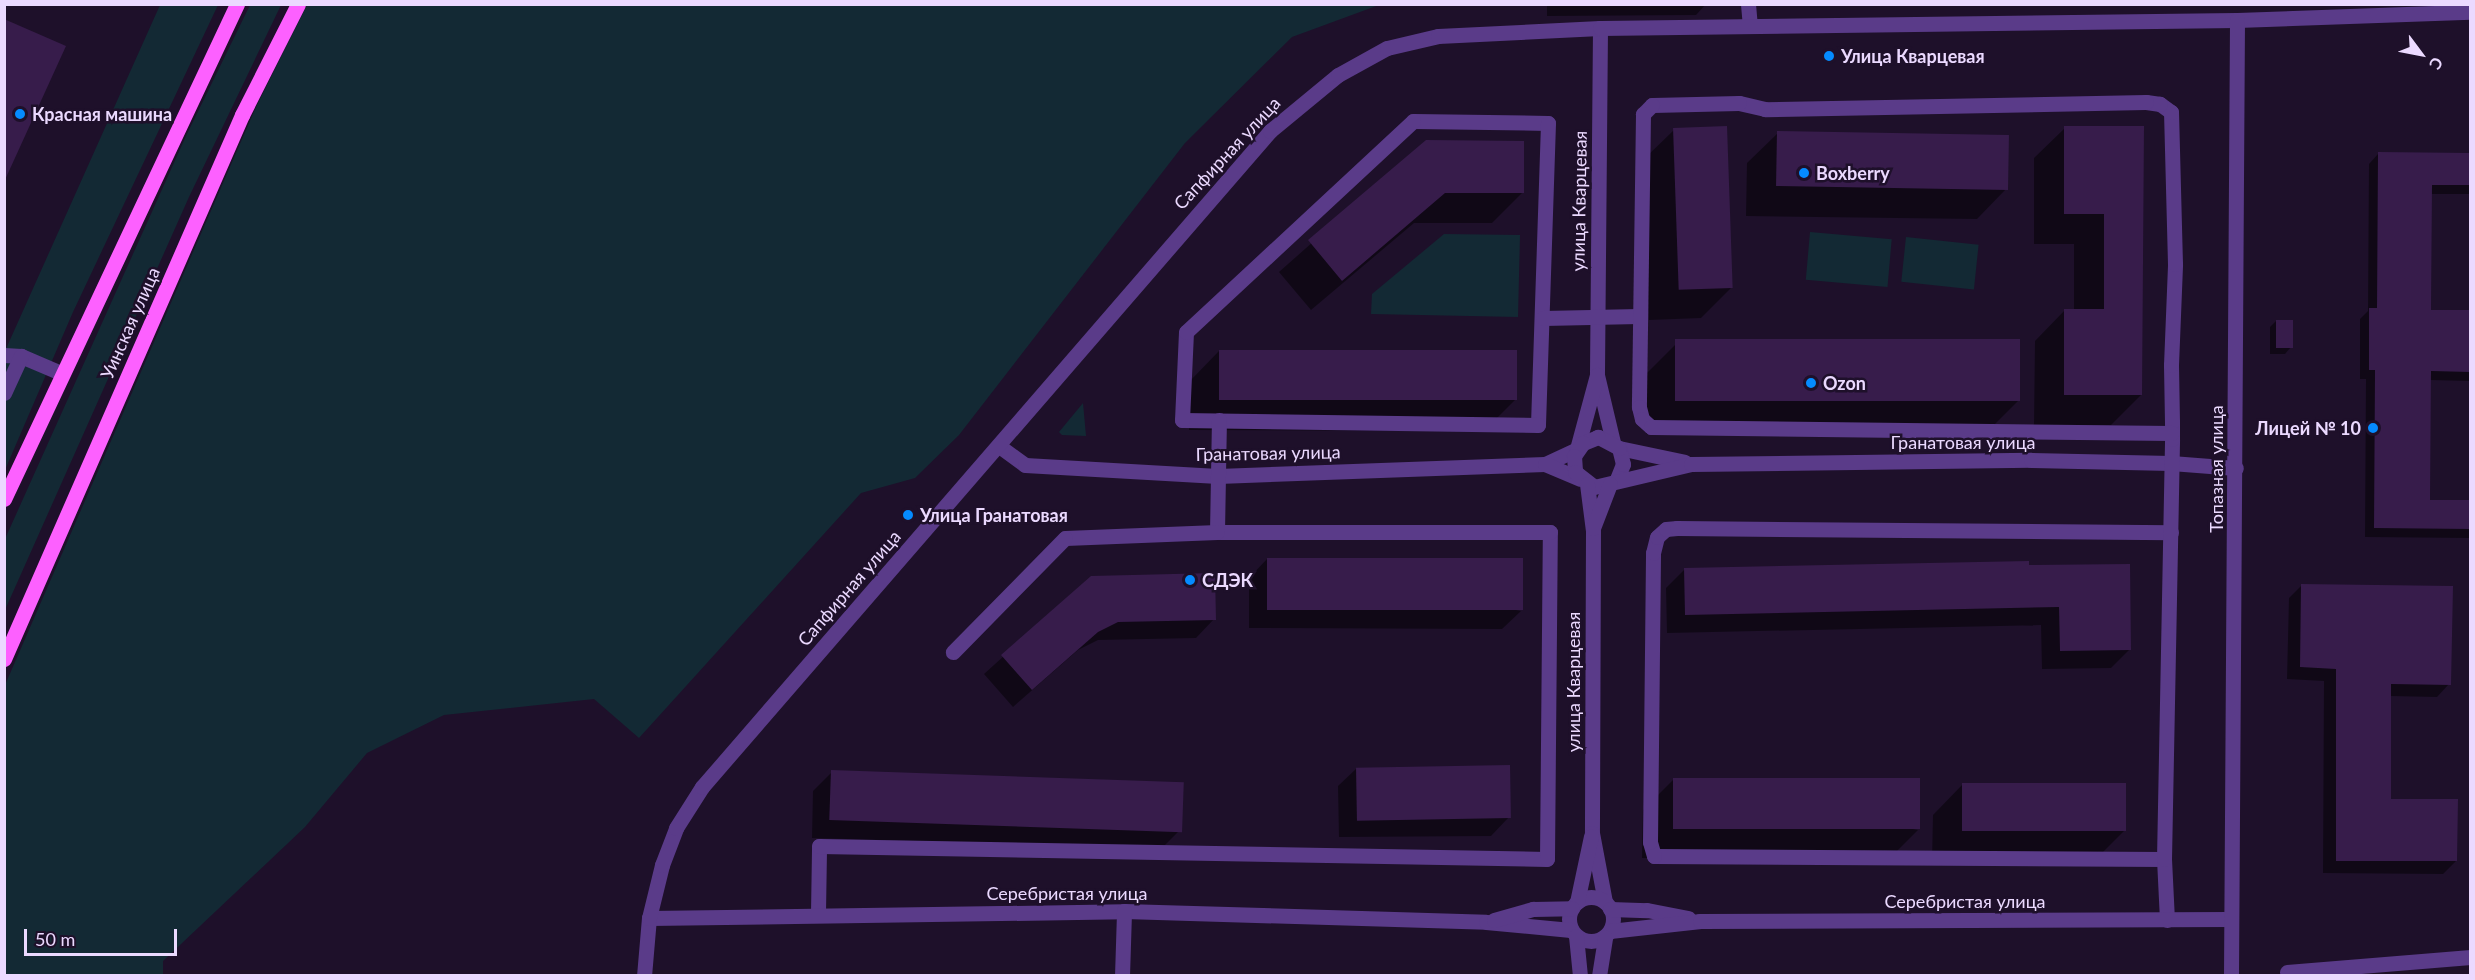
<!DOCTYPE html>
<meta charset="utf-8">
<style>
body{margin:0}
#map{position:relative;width:2475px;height:980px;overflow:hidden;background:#1e102a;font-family:Lato,sans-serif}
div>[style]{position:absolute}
.green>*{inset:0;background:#132934;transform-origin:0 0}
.shadow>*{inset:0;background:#0007}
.building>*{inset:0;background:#371c4b;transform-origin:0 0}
.minor>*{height:15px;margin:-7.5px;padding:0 7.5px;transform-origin:7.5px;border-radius:7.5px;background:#5a3b89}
.minor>.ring{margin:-7.5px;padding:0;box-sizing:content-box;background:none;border:15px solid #5a3b89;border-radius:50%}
.major>*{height:15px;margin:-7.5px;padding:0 7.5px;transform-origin:7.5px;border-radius:7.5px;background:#fd60ff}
.dots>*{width:16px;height:16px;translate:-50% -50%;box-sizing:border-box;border:3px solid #1e102a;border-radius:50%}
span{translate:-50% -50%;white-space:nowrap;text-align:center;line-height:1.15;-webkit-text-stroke:5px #1e102a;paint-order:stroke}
.poi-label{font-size:18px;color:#ebd9ff;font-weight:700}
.left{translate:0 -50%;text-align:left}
.right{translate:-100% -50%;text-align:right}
.street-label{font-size:18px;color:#ebd9ff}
.frame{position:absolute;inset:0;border:6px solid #ebd9ff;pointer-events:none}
.north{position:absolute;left:2391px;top:24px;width:60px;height:60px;-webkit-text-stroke:4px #1e102a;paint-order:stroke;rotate:122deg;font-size:16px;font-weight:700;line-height:24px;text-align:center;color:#ebd9ff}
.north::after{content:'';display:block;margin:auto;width:21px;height:27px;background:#ebd9ff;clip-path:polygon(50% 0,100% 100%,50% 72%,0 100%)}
.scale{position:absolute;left:24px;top:929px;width:153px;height:27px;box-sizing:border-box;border:3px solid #ebd9ff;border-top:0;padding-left:8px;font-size:18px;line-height:21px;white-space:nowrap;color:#ebd9ff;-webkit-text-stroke:4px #1e102a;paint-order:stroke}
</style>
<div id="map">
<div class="green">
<div style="clip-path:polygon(160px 5px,218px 5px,73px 312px,5px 470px,5px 351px)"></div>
<div style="clip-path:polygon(250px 5px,281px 5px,189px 197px,5px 610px,5px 539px,186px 136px)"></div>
<div style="clip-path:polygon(307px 5px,307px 4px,1379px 5px,1292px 37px,1185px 143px,959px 435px,915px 478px,861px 493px,639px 738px,594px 699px,444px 715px,367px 753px,305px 827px,163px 961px,163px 975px,5px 975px,5px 685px,256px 107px)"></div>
<div style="left:1810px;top:232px;width:82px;height:48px;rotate:5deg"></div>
<div style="clip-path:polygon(1444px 234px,1520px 235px,1518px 317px,1371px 314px,1372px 294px)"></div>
<div style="left:1906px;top:237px;width:73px;height:45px;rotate:6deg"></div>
<div style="clip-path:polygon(1083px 403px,1086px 436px,1062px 435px,1059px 432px)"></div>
</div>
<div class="shadow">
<div style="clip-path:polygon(1547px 4px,1706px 4px,1696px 15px,1547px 16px)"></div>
<div style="clip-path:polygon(2065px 128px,2142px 128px,2141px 395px,2111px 425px,2034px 425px,2035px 341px,2065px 310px,2074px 311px,2074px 244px,2034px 244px,2034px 158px)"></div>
<div style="clip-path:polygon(1674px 130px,1731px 288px,1701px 318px,1649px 320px,1643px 160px)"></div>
<div style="clip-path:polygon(1778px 133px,2007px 188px,1977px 219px,1746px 216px,1747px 163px)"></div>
<div style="clip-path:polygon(1427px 141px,1522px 193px,1492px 223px,1414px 223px,1311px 310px,1279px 272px)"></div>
<div style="clip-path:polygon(2378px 154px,2470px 155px,2470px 194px,2430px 194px,2429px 312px,2470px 312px,2470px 381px,2430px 380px,2428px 501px,2470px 501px,2470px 538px,2365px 537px,2366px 379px,2360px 379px,2360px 319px,2368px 311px,2369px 164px)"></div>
<div style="clip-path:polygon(2276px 321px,2291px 347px,2285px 354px,2270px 354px,2270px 327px)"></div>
<div style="clip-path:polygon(1676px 344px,2019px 400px,1988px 431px,1646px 434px,1646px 374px)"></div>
<div style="clip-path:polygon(1219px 351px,1515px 400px,1484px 431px,1189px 430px,1189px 382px)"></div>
<div style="clip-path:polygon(1267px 559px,1521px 611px,1502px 629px,1249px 628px,1249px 578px)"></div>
<div style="clip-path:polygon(2028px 567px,2129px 650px,2111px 668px,2042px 669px,2041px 625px,1667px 633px,1666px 588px,1685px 569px)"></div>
<div style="clip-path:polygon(1091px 577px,1214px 619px,1196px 638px,1098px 640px,1078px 650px,1013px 707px,984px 674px)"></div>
<div style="clip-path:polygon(2302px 585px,2449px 684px,2437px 697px,2390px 696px,2390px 800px,2456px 861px,2443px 874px,2323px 873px,2324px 681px,2287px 679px,2289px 598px)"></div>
<div style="clip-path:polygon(1357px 768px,1509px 817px,1491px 836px,1339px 837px,1338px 786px)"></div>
<div style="clip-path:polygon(832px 772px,1180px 830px,1162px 848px,812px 838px,813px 791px)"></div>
<div style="clip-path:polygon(1673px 780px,1918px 830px,1888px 860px,1642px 858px,1643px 810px)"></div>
<div style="clip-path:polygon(1963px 784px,2124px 831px,2093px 862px,1932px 861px,1933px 815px)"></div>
</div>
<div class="building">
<div style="clip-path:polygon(4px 19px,66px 46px,4px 182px)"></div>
<div style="left:1727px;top:126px;width:162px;height:54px;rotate:88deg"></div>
<div style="clip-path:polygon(2064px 126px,2144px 126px,2142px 395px,2064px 395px,2064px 309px,2104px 309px,2104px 214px,2064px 214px)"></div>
<div style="left:1777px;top:131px;width:232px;height:55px;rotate:1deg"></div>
<div style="clip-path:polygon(1426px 140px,1524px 141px,1524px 193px,1445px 193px,1342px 281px,1308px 240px)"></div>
<div style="clip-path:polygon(2378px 152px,2470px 153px,2470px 185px,2432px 185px,2431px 310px,2470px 310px,2470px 372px,2431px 371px,2430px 500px,2470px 500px,2470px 529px,2374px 528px,2375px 370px,2369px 370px,2369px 308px,2377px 308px)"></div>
<div style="left:2276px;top:320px;width:17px;height:28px"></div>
<div style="left:2020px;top:339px;width:62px;height:345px;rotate:90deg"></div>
<div style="left:1219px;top:350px;width:298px;height:50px"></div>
<div style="left:1267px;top:558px;width:256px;height:52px"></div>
<div style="clip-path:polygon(2029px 561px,2029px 565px,2130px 564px,2131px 650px,2060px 651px,2059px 607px,1685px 615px,1684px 568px)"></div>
<div style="clip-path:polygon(1215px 573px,1216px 620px,1118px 622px,1098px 632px,1032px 690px,1001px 655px,1091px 576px)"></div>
<div style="clip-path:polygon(2301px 584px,2453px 586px,2451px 685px,2391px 684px,2391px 799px,2458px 799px,2457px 861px,2336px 861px,2336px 669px,2300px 667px)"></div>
<div style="left:1510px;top:765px;width:53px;height:154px;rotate:89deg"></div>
<div style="left:831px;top:770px;width:353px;height:50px;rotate:2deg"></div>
<div style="left:1673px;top:778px;width:247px;height:51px"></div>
<div style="left:1962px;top:783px;width:164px;height:48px"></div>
</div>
<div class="minor">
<div style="left:1748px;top:4px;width:21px;rotate:85deg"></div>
<div style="left:1600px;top:28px;width:347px;rotate:90.5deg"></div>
<div style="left:1597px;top:375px;width:69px;rotate:76.6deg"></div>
<div style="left:1413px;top:121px;width:135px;rotate:0.8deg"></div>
<div style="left:1548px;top:123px;width:302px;rotate:91.9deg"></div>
<div style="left:1538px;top:425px;width:356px;rotate:-179.2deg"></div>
<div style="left:1182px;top:420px;width:88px;rotate:-87.4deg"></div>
<div style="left:1186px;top:332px;width:310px;rotate:-42.9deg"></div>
<div style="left:1543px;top:318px;width:96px;rotate:-1.2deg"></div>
<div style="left:4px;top:355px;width:17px;rotate:3deg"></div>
<div style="left:21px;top:356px;width:43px;rotate:23deg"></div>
<div style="left:4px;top:393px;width:41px;rotate:-65.3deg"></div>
<div style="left:999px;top:446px;width:32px;rotate:36deg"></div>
<div style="left:1025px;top:465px;width:193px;rotate:3.3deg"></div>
<div style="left:1218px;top:476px;width:327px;rotate:-2.1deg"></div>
<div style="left:1545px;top:464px;width:35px;rotate:-25deg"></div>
<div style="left:1577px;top:449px;width:77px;rotate:-74.9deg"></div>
<div style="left:1619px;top:448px;width:67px;rotate:12deg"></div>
<div style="left:1545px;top:464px;width:38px;rotate:23deg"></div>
<div style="left:1617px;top:479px;width:16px;rotate:-68deg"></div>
<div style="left:1623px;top:464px;width:16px;rotate:-104deg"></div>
<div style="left:1619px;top:448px;width:24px;rotate:-152deg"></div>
<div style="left:1598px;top:437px;width:16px;rotate:158deg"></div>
<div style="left:1583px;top:443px;width:16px;rotate:125deg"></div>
<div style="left:1574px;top:456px;width:16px;rotate:86deg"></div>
<div style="left:1575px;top:472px;width:24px;rotate:38deg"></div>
<div style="left:1594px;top:487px;width:100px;rotate:-13.3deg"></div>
<div style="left:1691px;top:464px;width:340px;rotate:-0.7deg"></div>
<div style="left:2031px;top:460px;width:140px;rotate:1.2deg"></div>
<div style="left:2171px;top:463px;width:65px;rotate:4.4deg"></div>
<div style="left:1587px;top:484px;width:47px;rotate:82.7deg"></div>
<div style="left:1593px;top:531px;width:302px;rotate:90.2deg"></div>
<div style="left:1592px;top:833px;width:70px;rotate:79.3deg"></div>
<div style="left:1593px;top:528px;width:47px;rotate:-68.9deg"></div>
<div style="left:1217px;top:532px;width:112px;rotate:-89deg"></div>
<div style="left:2164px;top:859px;width:510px;rotate:-179.66deg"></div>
<div style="left:1654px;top:856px;width:15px;rotate:-106deg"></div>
<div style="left:1650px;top:842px;width:289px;rotate:-89.4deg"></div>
<div style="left:1653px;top:553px;width:16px;rotate:-76deg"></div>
<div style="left:1657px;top:537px;width:12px;rotate:-42deg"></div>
<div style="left:1666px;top:529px;width:11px;rotate:-5deg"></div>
<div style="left:1677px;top:528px;width:494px;rotate:0.5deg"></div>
<div class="ring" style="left:1569px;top:897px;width:29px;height:29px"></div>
<div style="left:1577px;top:902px;width:67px;rotate:-78deg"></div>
<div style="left:1610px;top:909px;width:37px;rotate:2deg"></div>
<div style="left:1647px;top:910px;width:42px;rotate:11deg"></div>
<div style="left:818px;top:913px;width:67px;rotate:-89.1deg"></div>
<div style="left:819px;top:846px;width:728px;rotate:1.02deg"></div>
<div style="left:1547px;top:859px;width:327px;rotate:-89.5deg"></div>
<div style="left:1550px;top:532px;width:333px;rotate:180deg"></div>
<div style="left:1217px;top:532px;width:152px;rotate:177.7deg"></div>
<div style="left:1065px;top:538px;width:160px;rotate:134.5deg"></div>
<div style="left:649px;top:918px;width:475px;rotate:-0.8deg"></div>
<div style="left:1124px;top:911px;width:362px;rotate:1.7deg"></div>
<div style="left:1486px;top:922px;width:85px;rotate:5.4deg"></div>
<div style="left:1494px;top:920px;width:41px;rotate:-15.8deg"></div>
<div style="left:1533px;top:909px;width:39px;rotate:-1deg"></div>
<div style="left:2167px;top:920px;width:61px;rotate:-92.8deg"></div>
<div style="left:2164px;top:859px;width:420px;rotate:-88.9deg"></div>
<div style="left:2172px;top:439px;width:17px;rotate:-90deg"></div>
<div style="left:2172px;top:422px;width:57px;rotate:-91deg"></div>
<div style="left:2171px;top:365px;width:101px;rotate:-87.7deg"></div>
<div style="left:2175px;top:264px;width:152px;rotate:-91.5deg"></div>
<div style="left:2171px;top:112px;width:14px;rotate:-144deg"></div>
<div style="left:2160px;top:104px;width:14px;rotate:-172deg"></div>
<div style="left:2146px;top:102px;width:381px;rotate:178.9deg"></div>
<div style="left:1765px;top:109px;width:27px;rotate:-167deg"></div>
<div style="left:1739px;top:103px;width:87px;rotate:178.7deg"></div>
<div style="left:1652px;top:105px;width:13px;rotate:135deg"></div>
<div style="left:1643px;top:114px;width:293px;rotate:90.8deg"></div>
<div style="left:1639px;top:407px;width:12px;rotate:76deg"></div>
<div style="left:1642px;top:419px;width:12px;rotate:42deg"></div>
<div style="left:1651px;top:427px;width:521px;rotate:0.66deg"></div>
<div style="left:1610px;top:931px;width:91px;rotate:-6.3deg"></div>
<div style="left:1700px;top:921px;width:531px;rotate:-0.22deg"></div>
<div style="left:1576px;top:936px;width:40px;rotate:84.3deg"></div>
<div style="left:2287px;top:972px;width:184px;rotate:-4.7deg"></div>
<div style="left:644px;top:976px;width:58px;rotate:-85.1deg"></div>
<div style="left:649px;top:918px;width:55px;rotate:-76.2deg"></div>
<div style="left:662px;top:865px;width:40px;rotate:-69deg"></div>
<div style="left:676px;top:828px;width:49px;rotate:-57.6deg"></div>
<div style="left:702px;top:787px;width:868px;rotate:-49.11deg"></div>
<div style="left:1270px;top:131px;width:88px;rotate:-39.5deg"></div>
<div style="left:1338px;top:75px;width:56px;rotate:-28.9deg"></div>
<div style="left:1387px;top:48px;width:52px;rotate:-13.2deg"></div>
<div style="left:1438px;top:36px;width:162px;rotate:-2.8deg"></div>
<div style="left:1600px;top:28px;width:637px;rotate:-0.72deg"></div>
<div style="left:2237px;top:20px;width:233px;rotate:-2deg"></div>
<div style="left:1122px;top:976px;width:65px;rotate:-88.2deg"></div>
<div style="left:1599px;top:976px;width:39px;rotate:-81deg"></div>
<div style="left:2231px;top:976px;width:956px;rotate:-89.64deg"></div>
</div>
<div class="major">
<div style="left:4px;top:499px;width:547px;rotate:-64.79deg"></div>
<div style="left:4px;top:659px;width:594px;rotate:-66.37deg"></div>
<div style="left:242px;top:115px;width:124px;rotate:-63.2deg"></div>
</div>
<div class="dots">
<div style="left:1829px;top:56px;background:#058bff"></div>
<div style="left:20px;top:114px;background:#058bff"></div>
<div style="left:1804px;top:173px;background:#058bff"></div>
<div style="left:1811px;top:383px;background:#058bff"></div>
<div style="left:2373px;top:428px;background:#058bff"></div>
<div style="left:908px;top:515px;background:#058bff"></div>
<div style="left:1190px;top:580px;background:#058bff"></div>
</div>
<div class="poi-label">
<span class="left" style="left:1841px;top:56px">Улица Кварцевая</span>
<span class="left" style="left:32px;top:114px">Красная машина</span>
<span class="left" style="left:1816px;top:173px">Boxberry</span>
<span class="left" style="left:1823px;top:383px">Ozon</span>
<span class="right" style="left:2361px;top:428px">Лицей № 10</span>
<span class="left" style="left:920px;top:515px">Улица Гранатовая</span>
<span class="left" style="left:1202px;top:580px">СДЭК</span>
</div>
<div class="street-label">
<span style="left:1227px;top:153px;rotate:-47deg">Сапфирная улица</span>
<span style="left:1579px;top:201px;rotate:-89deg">улица Кварцевая</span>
<span style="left:130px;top:323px;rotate:-66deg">Уинская улица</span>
<span style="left:1963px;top:442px">Гранатовая улица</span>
<span style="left:1268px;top:453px;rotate:-1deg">Гранатовая улица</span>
<span style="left:2216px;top:469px;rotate:-90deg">Топазная улица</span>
<span style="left:849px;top:588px;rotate:-49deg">Сапфирная улица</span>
<span style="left:1573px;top:682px;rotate:-90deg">улица Кварцевая</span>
<span style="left:1067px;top:893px">Серебристая улица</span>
<span style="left:1965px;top:901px">Серебристая улица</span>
</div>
<div class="frame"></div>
<div class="north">С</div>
<div class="scale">50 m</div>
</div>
